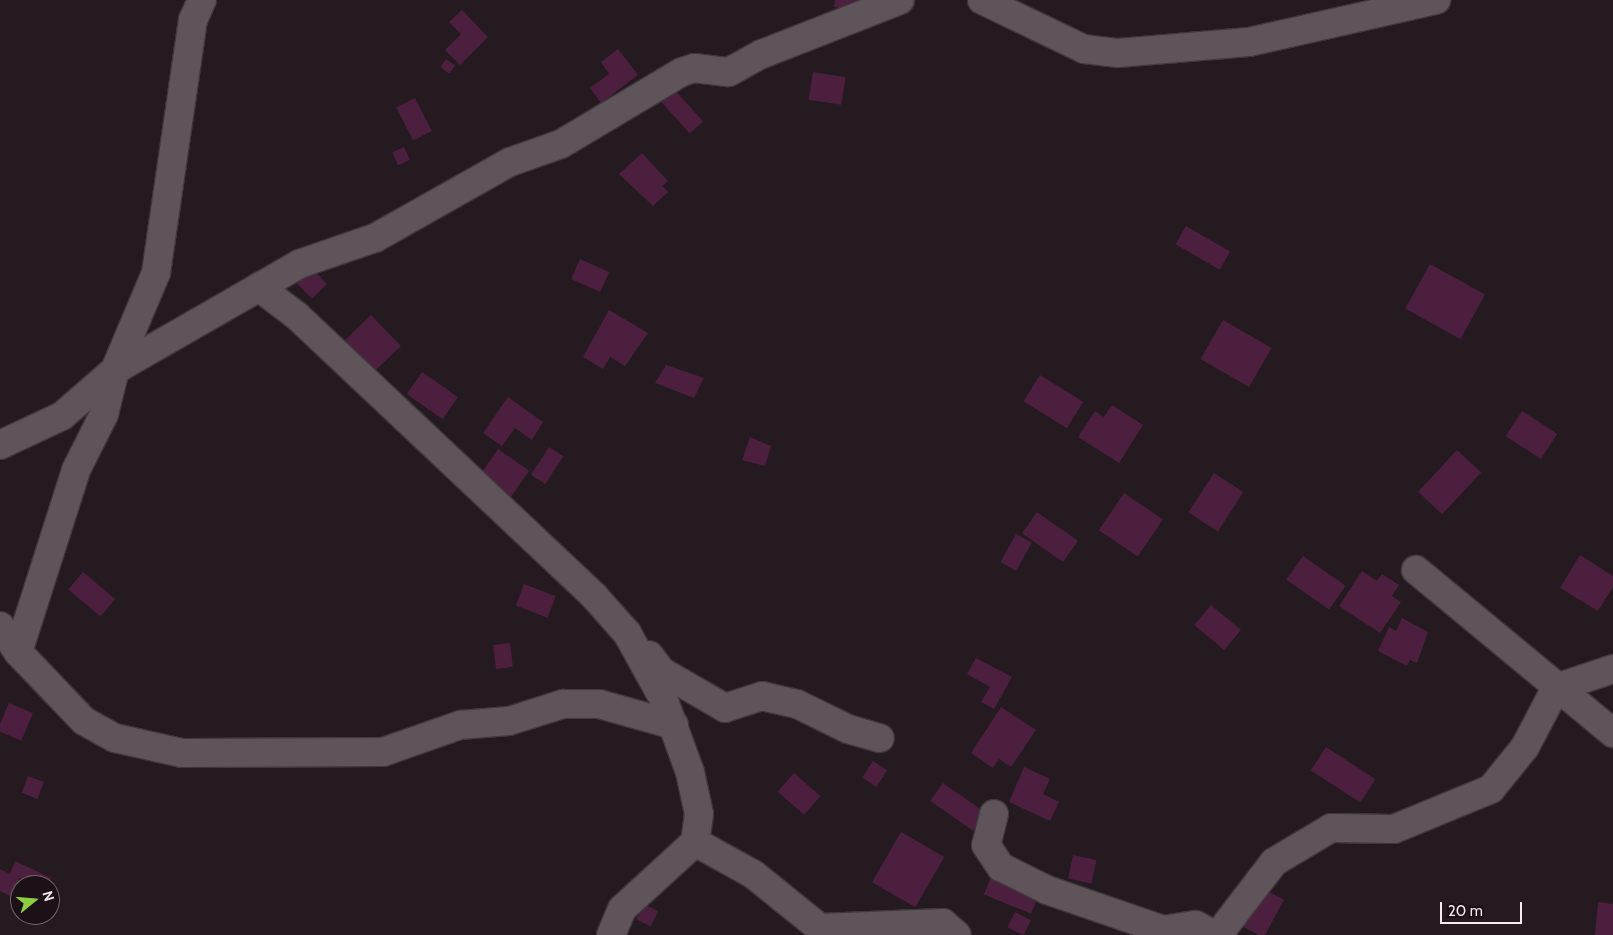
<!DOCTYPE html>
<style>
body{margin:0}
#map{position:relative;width:1613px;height:935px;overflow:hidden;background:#241a20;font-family:Cabin,sans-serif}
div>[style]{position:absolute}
.building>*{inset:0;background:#4d1f3f;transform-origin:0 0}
.roads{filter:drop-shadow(1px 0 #3f383c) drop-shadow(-1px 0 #3f383c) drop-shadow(0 1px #3f383c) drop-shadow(0 -1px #3f383c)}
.minor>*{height:28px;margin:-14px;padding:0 14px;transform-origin:14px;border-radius:14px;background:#60545b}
span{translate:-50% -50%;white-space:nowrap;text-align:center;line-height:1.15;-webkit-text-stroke:4px #1b1117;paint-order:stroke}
.north{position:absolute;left:10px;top:875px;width:50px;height:50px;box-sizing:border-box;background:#1b1117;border:1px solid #71686d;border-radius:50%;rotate:73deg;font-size:14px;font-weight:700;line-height:20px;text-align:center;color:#f2ebef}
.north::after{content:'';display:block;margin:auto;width:18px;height:22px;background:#8ece43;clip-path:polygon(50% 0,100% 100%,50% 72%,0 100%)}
.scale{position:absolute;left:1440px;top:902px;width:82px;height:22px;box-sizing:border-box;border:2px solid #f2ebef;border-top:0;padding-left:6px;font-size:15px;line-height:18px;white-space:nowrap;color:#f2ebef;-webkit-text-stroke:4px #1b1117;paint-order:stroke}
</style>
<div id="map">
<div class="building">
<div style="clip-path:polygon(835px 0,863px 0,860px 13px,834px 7px)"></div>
<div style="clip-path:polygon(462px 10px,488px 37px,460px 65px,445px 50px,461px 34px,449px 22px)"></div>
<div style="clip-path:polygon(618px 49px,638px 75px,601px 103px,590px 88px,609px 74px,601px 62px)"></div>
<div style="left:446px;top:59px;width:11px;height:10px;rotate:34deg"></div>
<div style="left:813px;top:72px;width:33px;height:28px;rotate:9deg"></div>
<div style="left:673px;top:88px;width:45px;height:18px;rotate:48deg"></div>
<div style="left:415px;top:98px;width:37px;height:21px;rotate:63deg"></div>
<div style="left:404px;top:147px;width:14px;height:13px;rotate:65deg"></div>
<div style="clip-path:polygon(642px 153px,668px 181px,662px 186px,668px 192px,653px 206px,619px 174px)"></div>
<div style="left:1186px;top:226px;width:51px;height:21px;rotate:30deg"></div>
<div style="left:580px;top:259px;width:32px;height:22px;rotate:24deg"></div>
<div style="left:1430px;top:264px;width:63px;height:51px;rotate:29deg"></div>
<div style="left:310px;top:267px;width:24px;height:21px;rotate:45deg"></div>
<div style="clip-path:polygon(609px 310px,648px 333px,625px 366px,610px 357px,603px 369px,583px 357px)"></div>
<div style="left:371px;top:315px;width:43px;height:42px;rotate:46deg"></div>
<div style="left:1223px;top:320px;width:56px;height:45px;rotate:30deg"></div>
<div style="clip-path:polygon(666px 365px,704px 378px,694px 398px,655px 383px)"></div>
<div style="left:422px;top:372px;width:44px;height:27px;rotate:35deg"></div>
<div style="left:1040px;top:375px;width:51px;height:31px;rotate:32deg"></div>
<div style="clip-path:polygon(508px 397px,543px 422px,532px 440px,515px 428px,502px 446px,483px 433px)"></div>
<div style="clip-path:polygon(1112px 405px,1143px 425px,1119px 463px,1078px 437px,1095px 411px,1104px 417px)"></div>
<div style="left:1522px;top:411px;width:42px;height:30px;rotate:33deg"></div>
<div style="clip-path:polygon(750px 437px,771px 446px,765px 466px,742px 460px)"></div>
<div style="left:549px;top:447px;width:17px;height:33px;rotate:33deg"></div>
<div style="left:498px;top:449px;width:38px;height:32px;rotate:35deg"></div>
<div style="left:1457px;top:450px;width:33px;height:57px;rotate:43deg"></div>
<div style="left:1214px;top:473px;width:35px;height:47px;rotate:33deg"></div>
<div style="left:1124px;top:493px;width:47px;height:45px;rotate:34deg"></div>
<div style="left:1037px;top:512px;width:50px;height:26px;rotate:35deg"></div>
<div style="left:1016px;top:534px;width:18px;height:32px;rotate:29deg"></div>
<div style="clip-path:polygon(1580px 555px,1613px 576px,1613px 587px,1598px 611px,1560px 588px)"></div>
<div style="left:1303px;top:556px;width:52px;height:29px;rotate:35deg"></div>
<div style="clip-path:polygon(1362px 571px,1377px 581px,1382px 574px,1399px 585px,1392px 596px,1401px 602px,1380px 633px,1339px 606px)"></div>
<div style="left:83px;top:572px;width:42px;height:23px;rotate:40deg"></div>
<div style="left:524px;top:584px;width:34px;height:23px;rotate:21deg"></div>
<div style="left:1211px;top:605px;width:39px;height:26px;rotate:40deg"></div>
<div style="clip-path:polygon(1402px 618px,1428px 632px,1417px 663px,1410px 660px,1407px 666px,1378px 651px,1389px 627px,1396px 631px)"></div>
<div style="left:510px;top:643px;width:24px;height:17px;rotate:83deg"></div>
<div style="clip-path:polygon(976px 658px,1012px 677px,994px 709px,981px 702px,990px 687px,967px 674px)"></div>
<div style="left:9px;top:703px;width:26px;height:30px;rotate:23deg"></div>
<div style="clip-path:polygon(1001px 707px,1036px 730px,1011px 767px,999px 759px,993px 768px,971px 753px)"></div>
<div style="left:1326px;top:747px;width:59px;height:28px;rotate:33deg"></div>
<div style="left:873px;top:761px;width:17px;height:20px;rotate:33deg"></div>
<div style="clip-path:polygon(1024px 767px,1050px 779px,1043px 794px,1059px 802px,1050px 821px,1009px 802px)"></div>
<div style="left:794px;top:773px;width:35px;height:25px;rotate:41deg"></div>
<div style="left:28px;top:776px;width:17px;height:18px;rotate:21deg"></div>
<div style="left:943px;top:783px;width:52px;height:22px;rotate:35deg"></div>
<div style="left:901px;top:832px;width:50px;height:58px;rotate:30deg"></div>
<div style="left:1073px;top:855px;width:24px;height:24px;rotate:12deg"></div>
<div style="clip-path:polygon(15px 861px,51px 878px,48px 885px,19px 878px,10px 896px,0 891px,0 869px,10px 874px)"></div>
<div style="left:991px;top:877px;width:51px;height:19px;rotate:22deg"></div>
<div style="left:1260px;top:887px;width:27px;height:43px;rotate:28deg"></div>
<div style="clip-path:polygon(1598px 902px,1613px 904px,1613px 935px,1595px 935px)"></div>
<div style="left:644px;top:904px;width:16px;height:17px;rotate:27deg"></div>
<div style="left:1015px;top:912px;width:18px;height:17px;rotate:27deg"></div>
</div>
<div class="roads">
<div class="minor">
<div style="left:982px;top:0;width:113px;rotate:25.7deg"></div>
<div style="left:1084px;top:49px;width:34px;rotate:7deg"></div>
<div style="left:1118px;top:53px;width:131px;rotate:-4.8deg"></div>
<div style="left:1249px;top:42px;width:192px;rotate:-12.7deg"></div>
<div style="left:259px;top:287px;width:48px;rotate:37.3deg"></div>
<div style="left:297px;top:316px;width:408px;rotate:43.3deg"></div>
<div style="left:594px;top:596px;width:50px;rotate:48.3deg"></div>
<div style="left:627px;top:633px;width:74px;rotate:61deg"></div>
<div style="left:663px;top:698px;width:79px;rotate:70deg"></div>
<div style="left:690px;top:772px;width:43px;rotate:77.9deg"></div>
<div style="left:699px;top:814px;width:28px;rotate:98deg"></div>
<div style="left:0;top:445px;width:68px;rotate:-25.1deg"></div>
<div style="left:62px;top:416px;width:70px;rotate:-41deg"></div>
<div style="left:115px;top:370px;width:105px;rotate:-67.1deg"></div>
<div style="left:156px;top:273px;width:256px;rotate:-81.7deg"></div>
<div style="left:193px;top:20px;width:22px;rotate:-66deg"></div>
<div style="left:1416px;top:570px;width:256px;rotate:39.6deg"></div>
<div style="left:0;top:626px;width:32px;rotate:55deg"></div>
<div style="left:18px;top:652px;width:95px;rotate:46.3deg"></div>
<div style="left:84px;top:721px;width:35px;rotate:29deg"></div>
<div style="left:115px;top:738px;width:69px;rotate:12.6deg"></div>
<div style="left:182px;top:753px;width:201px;rotate:-0.3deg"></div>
<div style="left:383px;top:752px;width:82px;rotate:-19.3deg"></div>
<div style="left:460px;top:725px;width:49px;rotate:-4.7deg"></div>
<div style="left:509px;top:721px;width:57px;rotate:-17.5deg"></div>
<div style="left:563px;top:704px;width:36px"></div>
<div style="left:599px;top:704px;width:78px;rotate:15.6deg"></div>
<div style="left:18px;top:652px;width:191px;rotate:-72.3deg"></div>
<div style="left:76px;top:470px;width:63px;rotate:-63.4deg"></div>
<div style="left:104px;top:414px;width:45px;rotate:-76deg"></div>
<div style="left:115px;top:370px;width:212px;rotate:-29.9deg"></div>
<div style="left:299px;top:264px;width:80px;rotate:-18.9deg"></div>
<div style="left:375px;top:238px;width:155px;rotate:-29.4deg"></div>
<div style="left:510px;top:162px;width:54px;rotate:-19.4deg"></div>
<div style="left:561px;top:144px;width:141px;rotate:-30.8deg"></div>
<div style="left:682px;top:72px;width:13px;rotate:-18deg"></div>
<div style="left:694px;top:68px;width:35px;rotate:7deg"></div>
<div style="left:729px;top:72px;width:38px;rotate:-29deg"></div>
<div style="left:762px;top:54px;width:148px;rotate:-21.4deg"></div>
<div style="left:649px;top:655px;width:20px;rotate:53deg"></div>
<div style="left:661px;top:671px;width:74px;rotate:30deg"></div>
<div style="left:725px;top:708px;width:39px;rotate:-18deg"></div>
<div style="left:762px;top:696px;width:36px;rotate:13deg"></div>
<div style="left:797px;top:704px;width:57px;rotate:26.1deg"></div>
<div style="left:848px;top:729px;width:33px;rotate:16deg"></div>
<div style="left:994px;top:814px;width:32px;rotate:104deg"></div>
<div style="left:986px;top:845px;width:27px;rotate:56deg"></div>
<div style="left:1001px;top:867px;width:51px;rotate:26.6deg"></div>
<div style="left:1047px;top:890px;width:123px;rotate:19deg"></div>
<div style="left:1163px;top:930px;width:33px;rotate:-9deg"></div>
<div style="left:1196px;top:925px;width:21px;rotate:29deg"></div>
<div style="left:611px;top:935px;width:28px;rotate:-67deg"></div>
<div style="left:622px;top:909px;width:99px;rotate:-42.5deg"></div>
<div style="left:695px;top:842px;width:66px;rotate:28.9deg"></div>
<div style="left:753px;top:874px;width:86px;rotate:38.9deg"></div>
<div style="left:820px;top:928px;width:123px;rotate:-2.3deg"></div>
<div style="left:943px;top:923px;width:18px;rotate:41deg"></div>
<div style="left:1218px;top:935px;width:92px;rotate:-52.5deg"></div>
<div style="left:1274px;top:862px;width:66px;rotate:-30.8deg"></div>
<div style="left:1331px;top:828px;width:63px;rotate:0.9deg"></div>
<div style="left:1394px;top:829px;width:105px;rotate:-22.4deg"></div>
<div style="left:1491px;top:789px;width:54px;rotate:-51deg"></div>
<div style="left:1525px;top:747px;width:67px;rotate:-62.3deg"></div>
<div style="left:1556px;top:688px;width:60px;rotate:-18.4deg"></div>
</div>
</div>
<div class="north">N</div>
<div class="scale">20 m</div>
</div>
